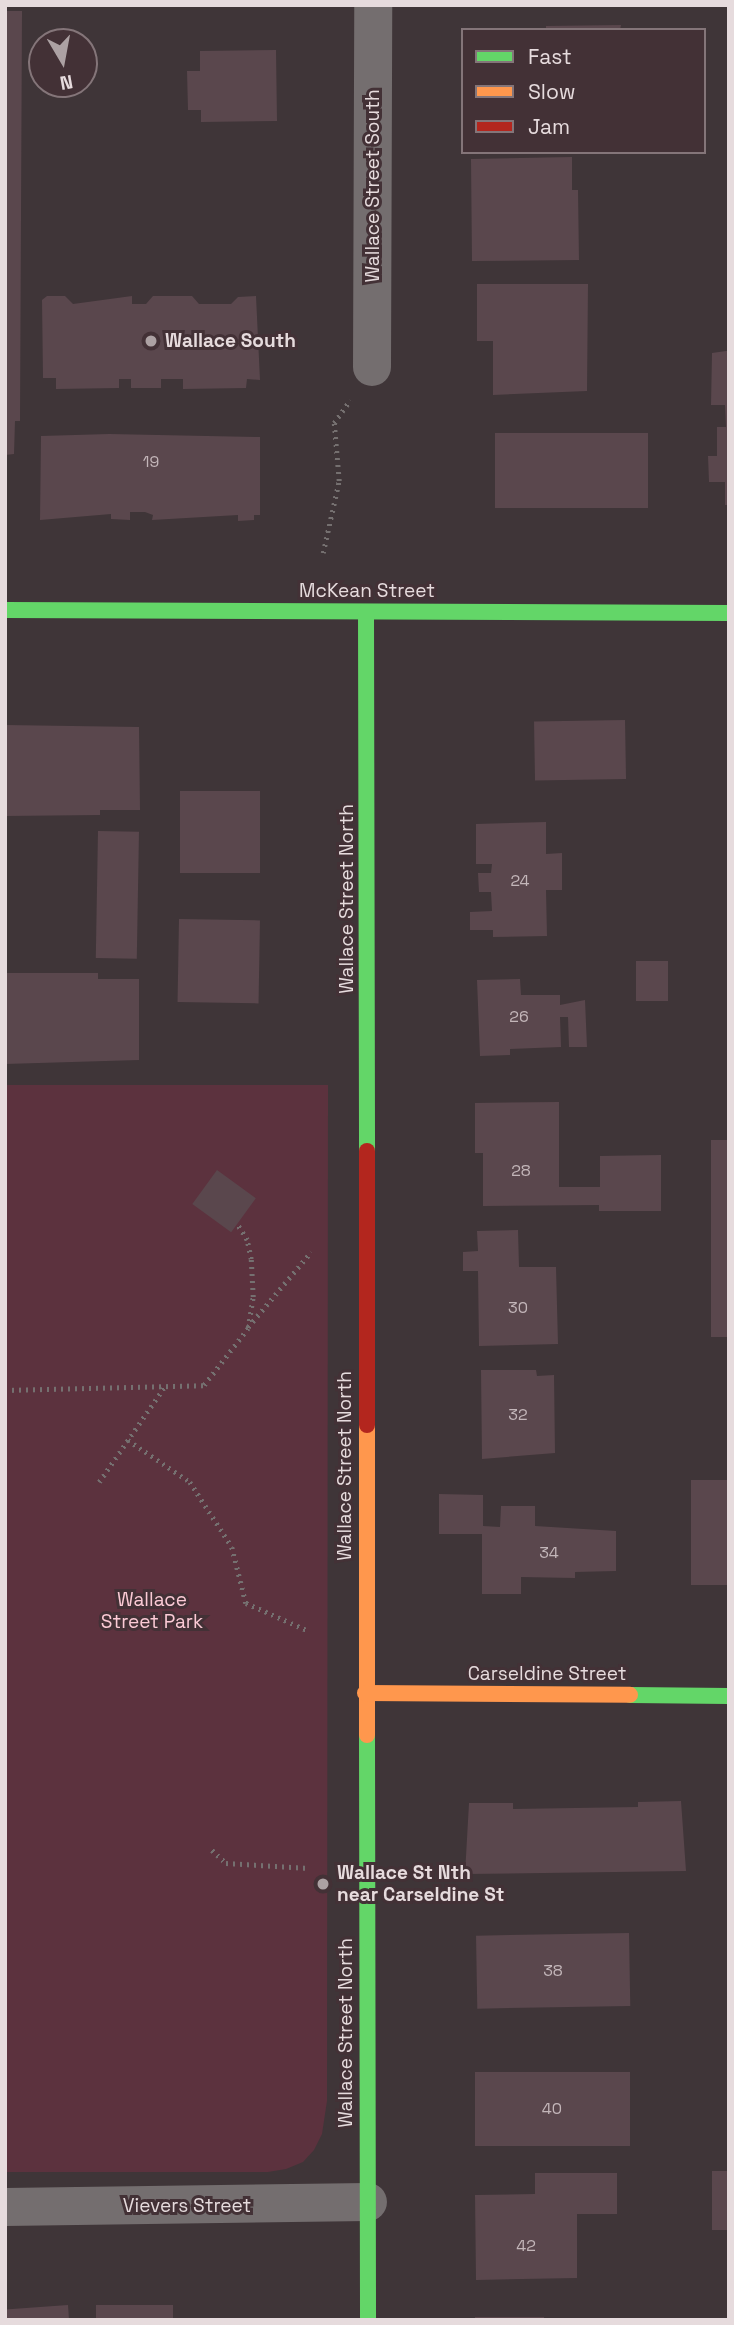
<!DOCTYPE html>
<style>
body{margin:0}
#map{position:relative;width:734px;height:2325px;overflow:hidden;background:#3f3538;font-family:"Space Grotesk",sans-serif}
div>[style]{position:absolute}
.green>*{inset:0;background:#5c323e}
.building>*{inset:0;background:#5a474d;transform-origin:0 0}
.path>*{height:4.5px;margin-top:-2.25px;transform-origin:0;background:repeating-linear-gradient(90deg,#757070 0 2px,transparent 0 7px)}
.street>*{height:38px;margin:-19px;padding:0 19px;transform-origin:19px;border-radius:19px;background:#746e6f}
.fast>*{height:16px;margin:-8px;padding:0 8px;transform-origin:8px;border-radius:8px;background:#63d668}
.slow>*{height:16px;margin:-8px;padding:0 8px;transform-origin:8px;border-radius:8px;background:#ff974d}
.jam>*{height:16px;margin:-8px;padding:0 8px;transform-origin:8px;border-radius:8px;background:#b3261e}
.dots>*{width:19px;height:19px;translate:-50% -50%;box-sizing:border-box;border:4px solid #433136;border-radius:50%}
span{translate:-50% -50%;white-space:nowrap;text-align:center;line-height:1.15;-webkit-text-stroke:6px #433136;paint-order:stroke}
.number-label{font-size:16px;color:#c3b6b9}
.number-label span{-webkit-text-stroke-width:0}
.street-label{font-size:19px;color:#e6dbdd}
.poi-label{font-size:19px;color:#e6dbdd;font-weight:700}
.left{translate:0 -50%;text-align:left}
.park-label{font-size:19px;color:#fbcad5}
.frame{position:absolute;inset:0;border:7px solid #e6dbdd;pointer-events:none}
.legend{position:absolute;left:461px;top:28px;width:245px;height:126px;box-sizing:border-box;background:#433136;border:2px solid #847579;margin:0;padding:9px 12px;list-style:none;font-size:21px;color:#e6dbdd}
.legend li{display:flex;align-items:center;gap:14px;height:35px}
.legend b{width:35px;border:2px solid #847579}
.north{position:absolute;left:28px;top:28px;width:70px;height:70px;box-sizing:border-box;background:#433136;border:2px solid #847579;border-radius:50%;rotate:170deg;font-size:19px;font-weight:700;line-height:28px;text-align:center;color:#e6dbdd}
.north::after{content:'';display:block;margin:auto;width:24px;height:32px;background:#aca1a3;clip-path:polygon(50% 0,100% 100%,50% 72%,0 100%)}
</style>
<div id="map">
<div class="green">
<div style="clip-path:polygon(5px 1085px,328px 1085px,327px 2101px,322px 2134px,314px 2150px,303px 2162px,286px 2169px,268px 2172px,5px 2172px)"></div>
</div>
<div class="building">
<div style="clip-path:polygon(5px 11px,22px 11px,20px 421px,15px 421px,14px 454px,5px 455px)"></div>
<div style="clip-path:polygon(621px 25px,620px 30px,546px 30px,546px 26px)"></div>
<div style="clip-path:polygon(276px 50px,277px 121px,201px 122px,201px 110px,188px 110px,187px 71px,200px 71px,200px 51px)"></div>
<div style="clip-path:polygon(572px 157px,572px 190px,578px 190px,579px 260px,472px 261px,471px 159px)"></div>
<div style="clip-path:polygon(477px 284px,588px 284px,587px 391px,493px 395px,493px 341px,477px 341px)"></div>
<div style="clip-path:polygon(47px 296px,65px 296px,73px 304px,132px 296px,132px 304px,146px 304px,153px 296px,192px 296px,199px 304px,231px 304px,238px 297px,256px 296px,260px 380px,247px 379px,246px 388px,183px 389px,183px 379px,161px 379px,161px 388px,131px 388px,131px 379px,119px 379px,119px 388px,56px 389px,56px 378px,43px 378px,42px 300px)"></div>
<div style="clip-path:polygon(726px 351px,729px 351px,729px 505px,725px 505px,725px 482px,709px 482px,708px 456px,717px 456px,717px 427px,726px 427px,725px 405px,711px 405px,712px 353px)"></div>
<div style="left:495px;top:433px;width:153px;height:75px"></div>
<div style="clip-path:polygon(109px 434px,260px 437px,260px 515px,254px 515px,254px 520px,238px 521px,238px 515px,152px 520px,153px 515px,145px 512px,130px 512px,130px 520px,111px 519px,111px 514px,40px 520px,41px 436px)"></div>
<div style="left:625px;top:720px;width:59px;height:91px;rotate:89deg"></div>
<div style="clip-path:polygon(5px 725px,139px 727px,140px 810px,100px 810px,100px 815px,5px 816px)"></div>
<div style="left:180px;top:791px;width:80px;height:82px"></div>
<div style="clip-path:polygon(546px 822px,546px 854px,562px 853px,562px 890px,546px 890px,547px 936px,493px 937px,493px 930px,470px 930px,470px 912px,492px 911px,491px 892px,479px 892px,478px 873px,491px 873px,492px 864px,476px 864px,476px 824px)"></div>
<div style="left:98px;top:831px;width:41px;height:127px;rotate:1deg"></div>
<div style="left:179px;top:919px;width:81px;height:83px;rotate:1deg"></div>
<div style="left:636px;top:961px;width:32px;height:40px"></div>
<div style="clip-path:polygon(5px 973px,98px 973px,98px 979px,139px 979px,139px 1060px,5px 1064px)"></div>
<div style="clip-path:polygon(520px 979px,521px 995px,560px 995px,560px 1005px,585px 1000px,587px 1047px,569px 1047px,568px 1017px,560px 1017px,561px 1047px,510px 1049px,510px 1055px,480px 1056px,477px 980px)"></div>
<div style="clip-path:polygon(559px 1102px,559px 1187px,600px 1187px,600px 1156px,661px 1155px,661px 1211px,599px 1211px,599px 1205px,483px 1206px,483px 1153px,475px 1153px,475px 1103px)"></div>
<div style="left:711px;top:1140px;width:18px;height:197px"></div>
<div style="left:217px;top:1170px;width:48px;height:42px;rotate:36deg"></div>
<div style="clip-path:polygon(518px 1230px,519px 1267px,556px 1267px,558px 1344px,479px 1346px,478px 1271px,463px 1271px,463px 1252px,478px 1251px,477px 1231px)"></div>
<div style="clip-path:polygon(481px 1370px,536px 1370px,537px 1376px,554px 1375px,555px 1453px,482px 1459px)"></div>
<div style="left:729px;top:1480px;width:105px;height:38px;rotate:90deg"></div>
<div style="clip-path:polygon(439px 1494px,483px 1495px,483px 1526px,500px 1527px,501px 1506px,535px 1506px,535px 1526px,616px 1531px,616px 1571px,575px 1572px,575px 1578px,521px 1577px,521px 1594px,482px 1594px,482px 1534px,439px 1534px)"></div>
<div style="clip-path:polygon(681px 1801px,686px 1871px,465px 1874px,469px 1803px,513px 1803px,513px 1809px,638px 1807px,638px 1802px)"></div>
<div style="left:629px;top:1933px;width:73px;height:153px;rotate:89deg"></div>
<div style="left:475px;top:2072px;width:155px;height:74px"></div>
<div style="left:712px;top:2171px;width:17px;height:59px"></div>
<div style="clip-path:polygon(535px 2173px,617px 2173px,617px 2214px,577px 2214px,577px 2278px,476px 2280px,475px 2195px,535px 2194px)"></div>
<div style="left:68px;top:2305px;width:15px;height:63px;rotate:86deg"></div>
<div style="left:96px;top:2305px;width:77px;height:15px"></div>
<div style="left:475px;top:2317px;width:69px;height:3px"></div>
</div>
<div class="path">
<div style="left:323px;top:553px;width:74px;rotate:-77.5deg"></div>
<div style="left:339px;top:481px;width:58px;rotate:-94.9deg"></div>
<div style="left:334px;top:423px;width:28px;rotate:-55deg"></div>
<div style="left:248px;top:1327px;width:98px;rotate:-50deg"></div>
<div style="left:5px;top:1390px;width:199px;rotate:-1.4deg"></div>
<div style="left:204px;top:1385px;width:72px;rotate:-52.3deg"></div>
<div style="left:248px;top:1328px;width:31px;rotate:-81deg"></div>
<div style="left:253px;top:1297px;width:38px;rotate:-93deg"></div>
<div style="left:251px;top:1259px;width:19px;rotate:-102deg"></div>
<div style="left:247px;top:1240px;width:19px;rotate:-122deg"></div>
<div style="left:128px;top:1440px;width:75px;rotate:34.1deg"></div>
<div style="left:190px;top:1482px;width:77px;rotate:57.1deg"></div>
<div style="left:232px;top:1547px;width:58px;rotate:76deg"></div>
<div style="left:246px;top:1603px;width:69px;rotate:24deg"></div>
<div style="left:99px;top:1482px;width:116px;rotate:-55.5deg"></div>
<div style="left:212px;top:1850px;width:19px;rotate:43deg"></div>
<div style="left:226px;top:1863px;width:83px;rotate:3.4deg"></div>
</div>
<div class="street">
<div style="left:372px;top:367px;width:362px;rotate:-89.8deg"></div>
<div style="left:5px;top:2207px;width:363px;rotate:-0.8deg"></div>
</div>
<div class="fast">
<div style="left:5px;top:610px;width:724px;rotate:0.24deg"></div>
<div style="left:366px;top:612px;width:539px;rotate:89.89deg"></div>
<div style="left:630px;top:1695px;width:99px;rotate:0.6deg"></div>
<div style="left:367px;top:1735px;width:585px;rotate:89.9deg"></div>
</div>
<div class="slow">
<div style="left:367px;top:1425px;width:310px;rotate:90deg"></div>
<div style="left:365px;top:1693px;width:265px;rotate:0.4deg"></div>
</div>
<div class="jam">
<div style="left:367px;top:1151px;width:274px;rotate:90deg"></div>
</div>
<div class="dots">
<div style="left:151px;top:341px;background:#aca1a3"></div>
<div style="left:323px;top:1884px;background:#aca1a3"></div>
</div>
<div class="number-label">
<span style="left:151px;top:462px">19</span>
<span style="left:520px;top:881px">24</span>
<span style="left:519px;top:1017px">26</span>
<span style="left:521px;top:1171px">28</span>
<span style="left:518px;top:1308px">30</span>
<span style="left:518px;top:1415px">32</span>
<span style="left:549px;top:1553px">34</span>
<span style="left:553px;top:1971px">38</span>
<span style="left:552px;top:2109px">40</span>
<span style="left:526px;top:2246px">42</span>
</div>
<div class="street-label">
<span style="left:373px;top:186px;rotate:-90deg">Wallace Street South</span>
<span style="left:367px;top:591px">McKean Street</span>
<span style="left:347px;top:899px;rotate:-90deg">Wallace Street North</span>
<span style="left:345px;top:1466px;rotate:-90deg">Wallace Street North</span>
<span style="left:547px;top:1674px">Carseldine Street</span>
<span style="left:346px;top:2033px;rotate:-90deg">Wallace Street North</span>
<span style="left:187px;top:2206px">Vievers Street</span>
</div>
<div class="poi-label">
<span class="left" style="left:165px;top:341px">Wallace South</span>
<span class="left" style="left:337px;top:1884px">Wallace St Nth<br>near Carseldine St</span>
</div>
<div class="park-label">
<span style="left:152px;top:1611px">Wallace<br>Street Park</span>
</div>
<div class="frame"></div>
<ul class="legend">
<li><b style="height:9px;background:#63d668"></b>Fast</li>
<li><b style="height:9px;background:#ff974d"></b>Slow</li>
<li><b style="height:9px;background:#b3261e"></b>Jam</li>
</ul>
<div class="north">N</div>
</div>
